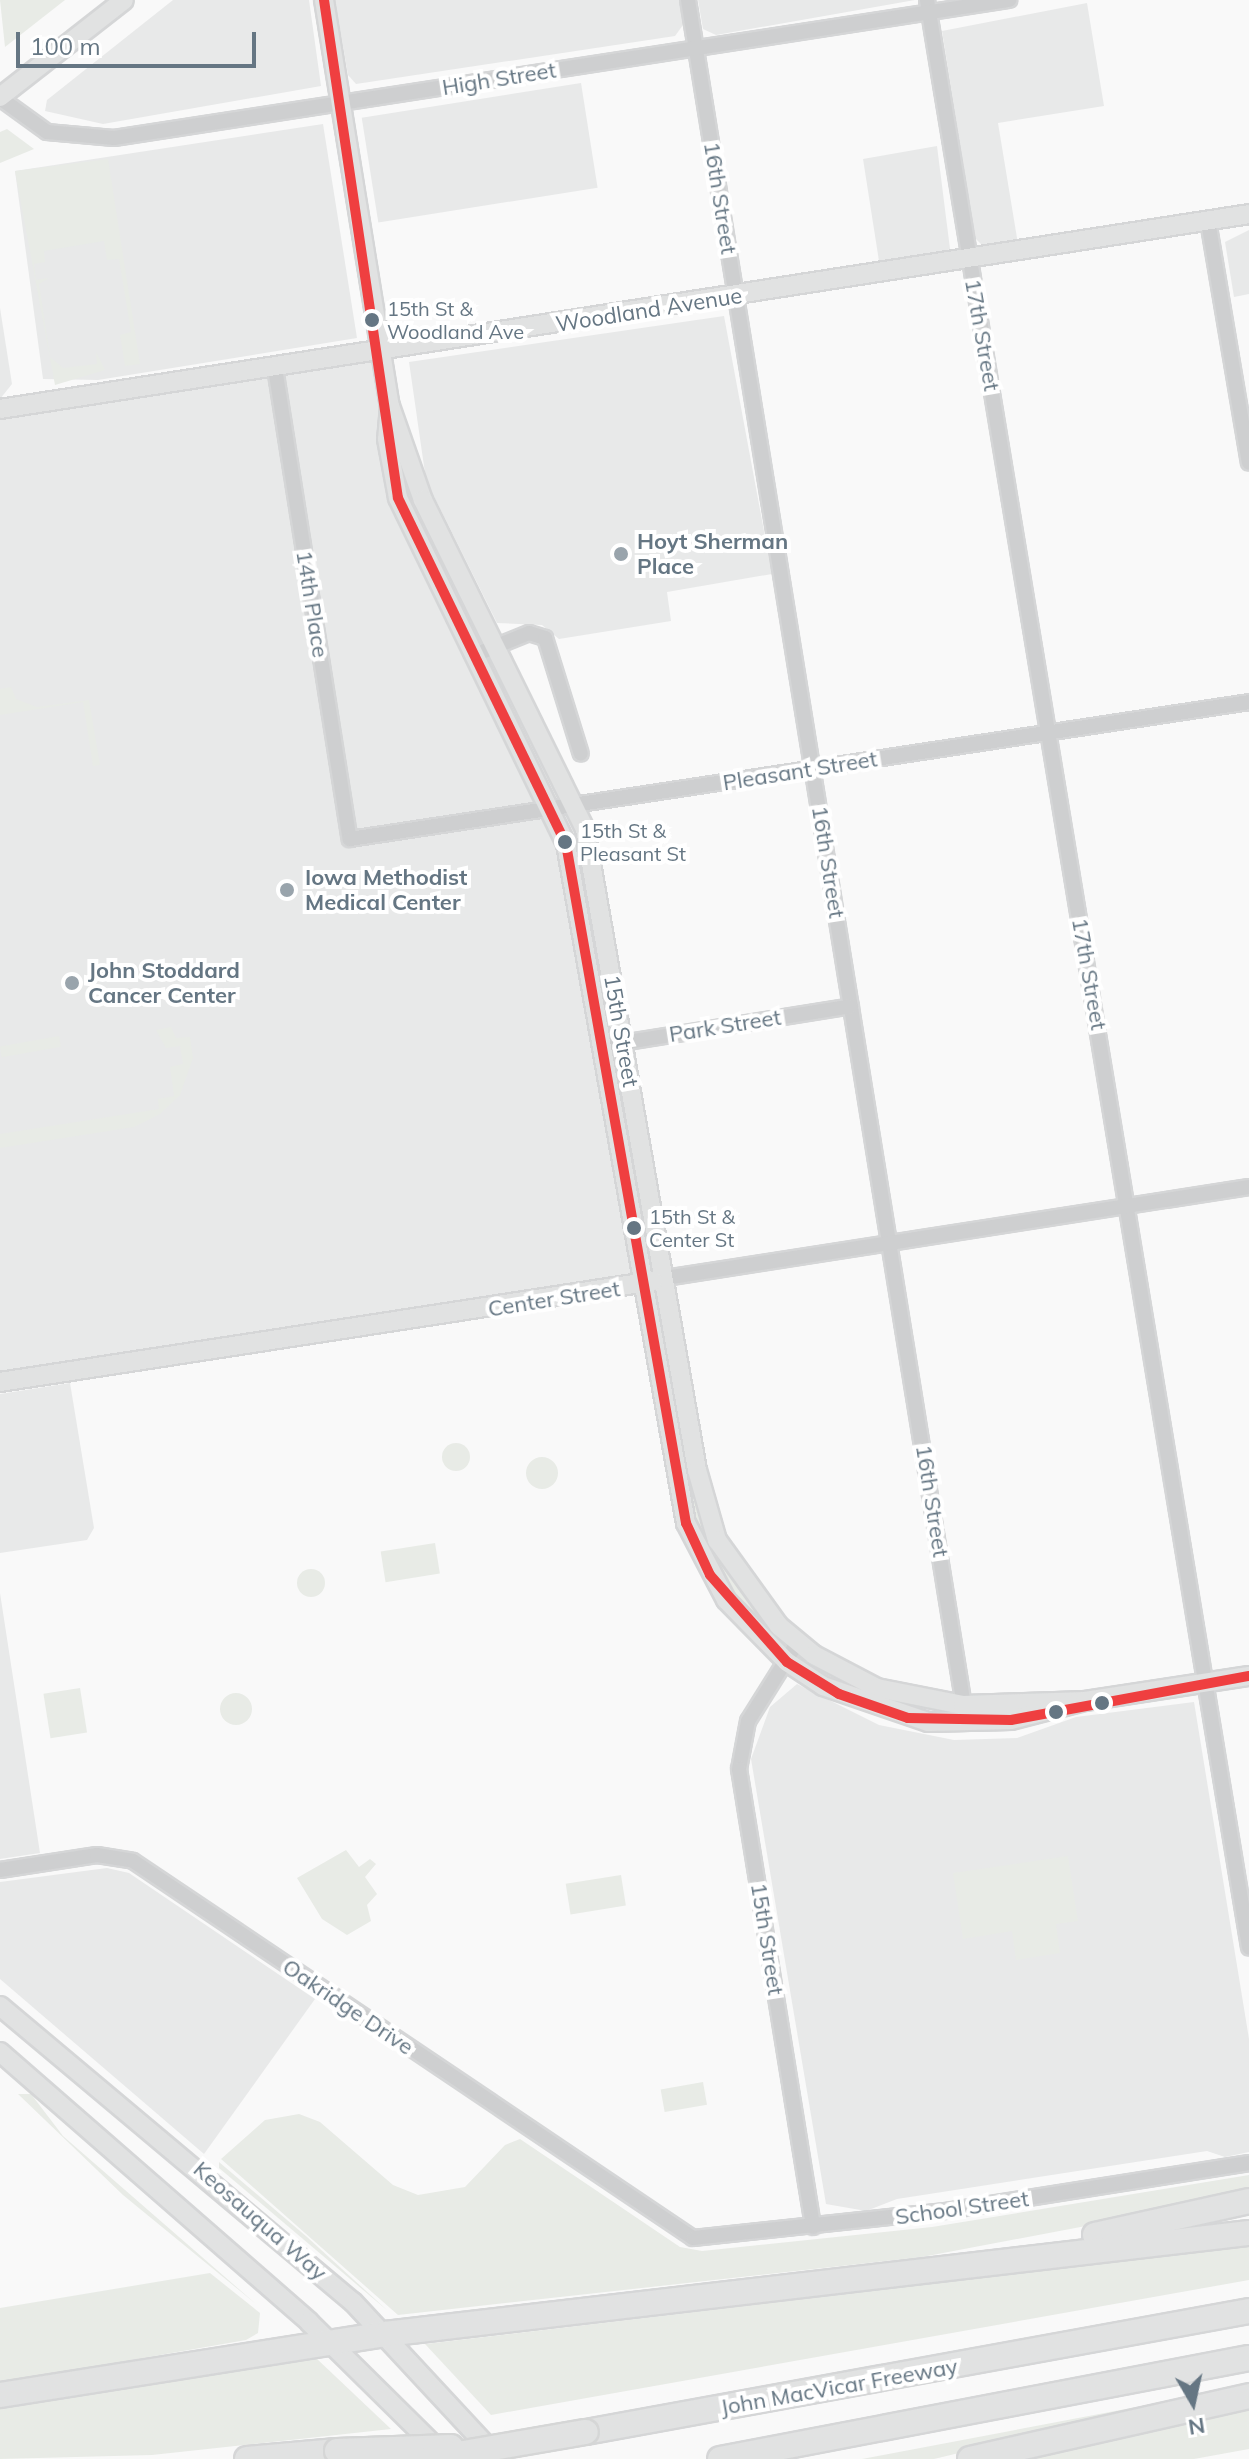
<!DOCTYPE html>
<style>
body{margin:0}
#map{position:relative;width:1249px;height:2459px;overflow:hidden;background:#f9f9f9;font-family:Mulish,sans-serif}
div>[style]{position:absolute}
.built>*{inset:0;background:#e8e9e9;transform-origin:0 0}
.green>*{inset:0;background:#e8ebe6;transform-origin:0 0}
.round{border-radius:50%}
.roads{filter:drop-shadow(2px 0 #d5d6d7) drop-shadow(-2px 0 #d5d6d7) drop-shadow(0 2px #d5d6d7) drop-shadow(0 -2px #d5d6d7)}
.street>*{height:14px;margin:-7px;padding:0 7px;transform-origin:7px;border-radius:7px;background:#cecfd0}
.secondary>*{height:18px;margin:-9px;padding:0 9px;transform-origin:9px;border-radius:9px;background:#e1e2e2}
.highway>*{height:24px;margin:-12px;padding:0 12px;transform-origin:12px;border-radius:12px;background:#e1e2e2}
.bridges{filter:drop-shadow(2px 0 #d5d6d6) drop-shadow(-2px 0 #d5d6d6) drop-shadow(0 2px #d5d6d6) drop-shadow(0 -2px #d5d6d6)}
.highway-bridge>*{height:24px;margin:-12px;padding:0 12px;transform-origin:12px;border-radius:12px;background:#e1e2e2}
.bus-1>*{height:10px;margin:-5px;padding:0 5px;transform-origin:5px;border-radius:5px;background:#ef3f40}
.dots>*{width:22px;height:22px;translate:-50% -50%;box-sizing:border-box;border:4px solid #fff;border-radius:50%}
span{translate:-50% -50%;white-space:nowrap;text-align:center;line-height:1.15;-webkit-text-stroke:8px #fff;paint-order:stroke}
.bus-label{font-size:20px;color:#657683}
.left{translate:0 -50%;text-align:left}
.street-label{font-size:22px;color:#657683}
.poi-label{font-size:22px;color:#657683;font-weight:700}
.north{position:absolute;left:1153px;top:2363px;width:80px;height:80px;-webkit-text-stroke:6px #fff;paint-order:stroke;rotate:171deg;font-size:22px;font-weight:700;line-height:32px;text-align:center;color:#657683}
.north::after{content:'';display:block;margin:auto;width:28px;height:36px;background:#657683;clip-path:polygon(50% 0,100% 100%,50% 72%,0 100%)}
.scale{position:absolute;left:16px;top:32px;width:240px;height:36px;box-sizing:border-box;border:4px solid #657683;border-top:0;padding-left:10px;font-size:24px;line-height:28px;white-space:nowrap;color:#657683;-webkit-text-stroke:6px #fff;paint-order:stroke}
</style>
<div id="map">
<div class="built">
<div style="clip-path:polygon(173px 0,309px 0,321px 86px,103px 124px,45px 111px,47px 100px)"></div>
<div style="clip-path:polygon(335px 0,679px 0,683px 25px,675px 36px,356px 84px,348px 75px)"></div>
<div style="clip-path:polygon(698px 0,915px 0,716px 35px,703px 29px)"></div>
<div style="clip-path:polygon(1087px 3px,1104px 106px,998px 123px,1018px 244px,986px 249px,975px 238px,942px 31px)"></div>
<div style="left:581px;top:83px;width:106px;height:222px;rotate:81deg"></div>
<div style="clip-path:polygon(323px 124px,357px 338px,98px 380px,43px 379px,15px 171px)"></div>
<div style="clip-path:polygon(937px 146px,950px 249px,933px 258px,879px 261px,863px 159px)"></div>
<div style="clip-path:polygon(1249px 230px,1249px 294px,1234px 297px,1225px 242px)"></div>
<div style="clip-path:polygon(0 308px,12px 384px,0 399px)"></div>
<div style="clip-path:polygon(724px 316px,772px 574px,667px 592px,671px 621px,559px 639px,542px 625px,497px 623px,426px 480px,409px 362px)"></div>
<div style="clip-path:polygon(381px 352px,392px 472px,554px 808px,643px 1284px,0 1383px,0 409px)"></div>
<div style="clip-path:polygon(70px 1383px,94px 1528px,87px 1540px,0 1553px,0 1394px)"></div>
<div style="clip-path:polygon(0 1593px,40px 1853px,0 1859px)"></div>
<div style="clip-path:polygon(797px 1684px,879px 1725px,954px 1740px,1017px 1738px,1076px 1717px,1194px 1702px,1249px 2039px,1249px 2152px,1225px 2157px,1207px 2151px,897px 2199px,866px 2211px,826px 2204px,751px 1759px,770px 1707px)"></div>
<div style="clip-path:polygon(107px 1868px,129px 1873px,315px 1999px,204px 2154px,0 1979px,0 1882px)"></div>
</div>
<div class="green">
<div style="clip-path:polygon(0 0,65px 0,5px 47px)"></div>
<div style="clip-path:polygon(7px 129px,34px 149px,0 163px,0 132px)"></div>
<div style="clip-path:polygon(108px 159px,140px 364px,125px 366px,120px 335px,131px 332px,119px 259px,107px 260px,104px 241px,44px 251px,45px 262px,34px 264px,36px 280px,49px 278px,39px 284px,50px 357px,63px 368px,97px 364px,96px 352px,105px 370px,55px 385px,15px 171px)"></div>
<div style="clip-path:polygon(11px 687px,16px 699px,37px 707px,89px 700px,100px 765px,93px 766px,83px 702px,0 715px,0 689px)"></div>
<div style="clip-path:polygon(171px 1027px,176px 1038px,190px 1037px,193px 1058px,180px 1095px,160px 1114px,134px 1127px,0 1148px,0 1134px,159px 1109px,158px 1099px,174px 1096px,170px 1067px,183px 1064px,180px 1046px,166px 1048px,156px 1030px)"></div>
<div style="left:59px;top:1036px;width:11px;height:60px;rotate:80deg"></div>
<div class="round" style="left:442px;top:1443px;width:28px;height:28px"></div>
<div style="clip-path:polygon(688px 1452px,719px 1555px,777px 1631px,771px 1639px,723px 1580px,694px 1519px,680px 1454px)"></div>
<div class="round" style="left:526px;top:1457px;width:32px;height:32px"></div>
<div style="left:435px;top:1543px;width:31px;height:55px;rotate:81deg"></div>
<div class="round" style="left:297px;top:1569px;width:28px;height:28px"></div>
<div style="left:80px;top:1688px;width:45px;height:37px;rotate:81deg"></div>
<div class="round" style="left:220px;top:1693px;width:32px;height:32px"></div>
<div style="clip-path:polygon(346px 1850px,359px 1867px,370px 1859px,376px 1864px,365px 1877px,377px 1894px,367px 1905px,371px 1921px,347px 1935px,322px 1919px,297px 1878px)"></div>
<div style="clip-path:polygon(1068px 1856px,1078px 1921px,1056px 1924px,1060px 1953px,1016px 1960px,1012px 1931px,963px 1939px,953px 1873px)"></div>
<div style="left:621px;top:1875px;width:31px;height:56px;rotate:81deg"></div>
<div style="left:703px;top:2082px;width:23px;height:43px;rotate:80deg"></div>
<div style="clip-path:polygon(18px 2094px,31px 2094px,63px 2136px,256px 2304px,123px 2195px)"></div>
<div style="clip-path:polygon(299px 2114px,320px 2122px,393px 2185px,418px 2195px,465px 2187px,505px 2145px,520px 2139px,680px 2247px,702px 2251px,932px 2227px,1249px 2175px,1249px 2195px,922px 2257px,398px 2315px,221px 2159px,265px 2120px)"></div>
<div style="clip-path:polygon(219px 2162px,307px 2237px,388px 2311px,219px 2168px)"></div>
<div style="clip-path:polygon(1249px 2246px,1249px 2280px,491px 2415px,425px 2344px)"></div>
<div style="clip-path:polygon(210px 2273px,260px 2313px,258px 2333px,246px 2340px,0 2383px,0 2308px)"></div>
<div style="clip-path:polygon(316px 2358px,391px 2429px,152px 2455px,0 2459px,0 2408px,157px 2377px)"></div>
<div style="clip-path:polygon(1205px 2394px,934px 2459px,862px 2459px)"></div>
<div style="clip-path:polygon(1249px 2408px,1249px 2449px,1194px 2459px,1023px 2459px)"></div>
</div>
<div class="roads">
<div class="street">
<div style="left:688px;top:0;width:1735px;rotate:80.81deg"></div>
<div style="left:927px;top:0;width:1974px;rotate:80.61deg"></div>
<div style="left:0;top:98px;width:58px;rotate:35.9deg"></div>
<div style="left:47px;top:132px;width:67px;rotate:5.1deg"></div>
<div style="left:114px;top:138px;width:906px;rotate:-8.77deg"></div>
<div style="left:1208px;top:221px;width:245px;rotate:80.4deg"></div>
<div style="left:275px;top:368px;width:477px;rotate:81deg"></div>
<div style="left:350px;top:839px;width:909px;rotate:-8.66deg"></div>
<div style="left:477px;top:654px;width:56px;rotate:-22deg"></div>
<div style="left:529px;top:633px;width:17px;rotate:17deg"></div>
<div style="left:545px;top:638px;width:121px;rotate:72.8deg"></div>
<div style="left:615px;top:1044px;width:239px;rotate:-9.1deg"></div>
<div style="left:665px;top:1278px;width:591px;rotate:-8.86deg"></div>
<div style="left:797px;top:1643px;width:92px;rotate:122.1deg"></div>
<div style="left:748px;top:1721px;width:49px;rotate:100.6deg"></div>
<div style="left:739px;top:1769px;width:464px;rotate:80.8deg"></div>
<div style="left:0;top:1870px;width:98px;rotate:-8.8deg"></div>
<div style="left:97px;top:1855px;width:36px;rotate:9deg"></div>
<div style="left:133px;top:1861px;width:675px;rotate:33.95deg"></div>
<div style="left:693px;top:2238px;width:254px;rotate:-6.1deg"></div>
<div style="left:946px;top:2211px;width:307px;rotate:-9deg"></div>
</div>
<div class="secondary">
<div style="left:324px;top:0;width:411px;rotate:80.8deg"></div>
<div style="left:390px;top:406px;width:100px;rotate:70.7deg"></div>
<div style="left:423px;top:500px;width:367px;rotate:63.8deg"></div>
<div style="left:585px;top:829px;width:651px;rotate:80.09deg"></div>
<div style="left:697px;top:1470px;width:73px;rotate:74.1deg"></div>
<div style="left:717px;top:1540px;width:106px;rotate:54.2deg"></div>
<div style="left:779px;top:1626px;width:45px;rotate:39.6deg"></div>
<div style="left:814px;top:1655px;width:71px;rotate:27.6deg"></div>
<div style="left:877px;top:1688px;width:88px;rotate:11.2deg"></div>
<div style="left:963px;top:1705px;width:122px;rotate:-1.9deg"></div>
<div style="left:0;top:97px;width:157px;rotate:-38deg"></div>
<div style="left:390px;top:406px;width:33px;rotate:95deg"></div>
<div style="left:387px;top:439px;width:60px;rotate:79.4deg"></div>
<div style="left:398px;top:498px;width:385px;rotate:64.1deg"></div>
<div style="left:566px;top:844px;width:690px;rotate:79.98deg"></div>
<div style="left:686px;top:1523px;width:87px;rotate:62.5deg"></div>
<div style="left:726px;top:1600px;width:87px;rotate:45.5deg"></div>
<div style="left:787px;top:1662px;width:43px;rotate:33.7deg"></div>
<div style="left:823px;top:1686px;width:111px;rotate:18.9deg"></div>
<div style="left:928px;top:1722px;width:83px;rotate:-1.4deg"></div>
<div style="left:1011px;top:1720px;width:76px;rotate:-14.4deg"></div>
<div style="left:1085px;top:1701px;width:166px;rotate:-8.7deg"></div>
<div style="left:0;top:409px;width:1264px;rotate:-8.87deg"></div>
<div style="left:0;top:1382px;width:661px;rotate:-8.79deg"></div>
<div style="left:0;top:2006px;width:461px;rotate:40deg"></div>
<div style="left:353px;top:2302px;width:212px;rotate:47.1deg"></div>
<div style="left:0;top:2052px;width:410px;rotate:41.1deg"></div>
<div style="left:309px;top:2322px;width:187px;rotate:44.6deg"></div>
</div>
<div class="highway">
<div style="left:1095px;top:2235px;width:158px;rotate:-12.4deg"></div>
<div style="left:0;top:2395px;width:390px;rotate:-9deg"></div>
<div style="left:385px;top:2334px;width:870px;rotate:-6.67deg"></div>
<div style="left:586px;top:2432px;width:674px;rotate:-10.34deg"></div>
<div style="left:247px;top:2459px;width:90px;rotate:-5.1deg"></div>
<div style="left:720px;top:2459px;width:539px;rotate:-10.81deg"></div>
<div style="left:970px;top:2459px;width:286px;rotate:-12.7deg"></div>
</div>
</div>
<div class="bridges">
<div class="highway-bridge">
<div style="left:337px;top:2451px;width:114px;rotate:-2deg"></div>
<div style="left:429px;top:2459px;width:159px;rotate:-9.8deg"></div>
</div>
</div>
<div class="bus-1">
<div style="left:324px;top:0;width:503px;rotate:81.55deg"></div>
<div style="left:398px;top:498px;width:385px;rotate:64.1deg"></div>
<div style="left:566px;top:844px;width:690px;rotate:79.98deg"></div>
<div style="left:686px;top:1523px;width:57px;rotate:65.2deg"></div>
<div style="left:710px;top:1575px;width:116px;rotate:48.5deg"></div>
<div style="left:787px;top:1662px;width:61px;rotate:31.6deg"></div>
<div style="left:839px;top:1694px;width:73px;rotate:19.2deg"></div>
<div style="left:908px;top:1718px;width:103px;rotate:1.1deg"></div>
<div style="left:1011px;top:1720px;width:242px;rotate:-10.5deg"></div>
</div>
<div class="dots">
<div style="left:372px;top:320px;background:#657683"></div>
<div style="left:621px;top:554px;background:#99a4ac"></div>
<div style="left:565px;top:842px;background:#657683"></div>
<div style="left:287px;top:890px;background:#99a4ac"></div>
<div style="left:72px;top:983px;background:#99a4ac"></div>
<div style="left:634px;top:1228px;background:#657683"></div>
<div style="left:1102px;top:1703px;background:#657683"></div>
<div style="left:1056px;top:1712px;background:#657683"></div>
</div>
<div class="bus-label">
<span class="left" style="left:387px;top:320px">15th St &amp;<br>Woodland Ave</span>
<span class="left" style="left:580px;top:842px">15th St &amp;<br>Pleasant St</span>
<span class="left" style="left:649px;top:1228px">15th St &amp;<br>Center St</span>
</div>
<div class="street-label">
<span style="left:499px;top:79px;rotate:-9deg">High Street</span>
<span style="left:720px;top:198px;rotate:81deg">16th Street</span>
<span style="left:649px;top:310px;rotate:-9deg">Woodland Avenue</span>
<span style="left:982px;top:335px;rotate:80deg">17th Street</span>
<span style="left:312px;top:604px;rotate:81deg">14th Place</span>
<span style="left:800px;top:771px;rotate:-9deg">Pleasant Street</span>
<span style="left:828px;top:862px;rotate:81deg">16th Street</span>
<span style="left:1089px;top:974px;rotate:80deg">17th Street</span>
<span style="left:725px;top:1026px;rotate:-9deg">Park Street</span>
<span style="left:621px;top:1031px;rotate:80deg">15th Street</span>
<span style="left:554px;top:1299px;rotate:-9deg">Center Street</span>
<span style="left:932px;top:1501px;rotate:81deg">16th Street</span>
<span style="left:767px;top:1939px;rotate:81deg">15th Street</span>
<span style="left:348px;top:2007px;rotate:34deg">Oakridge Drive</span>
<span style="left:962px;top:2208px;rotate:-8deg">School Street</span>
<span style="left:260px;top:2221px;rotate:41deg">Keosauqua Way</span>
<span style="left:839px;top:2387px;rotate:-10deg">John MacVicar Freeway</span>
</div>
<div class="poi-label">
<span class="left" style="left:637px;top:554px">Hoyt Sherman<br>Place</span>
<span class="left" style="left:305px;top:890px">Iowa Methodist<br>Medical Center</span>
<span class="left" style="left:88px;top:983px">John Stoddard<br>Cancer Center</span>
</div>
<div class="north">N</div>
<div class="scale">100 m</div>
</div>
